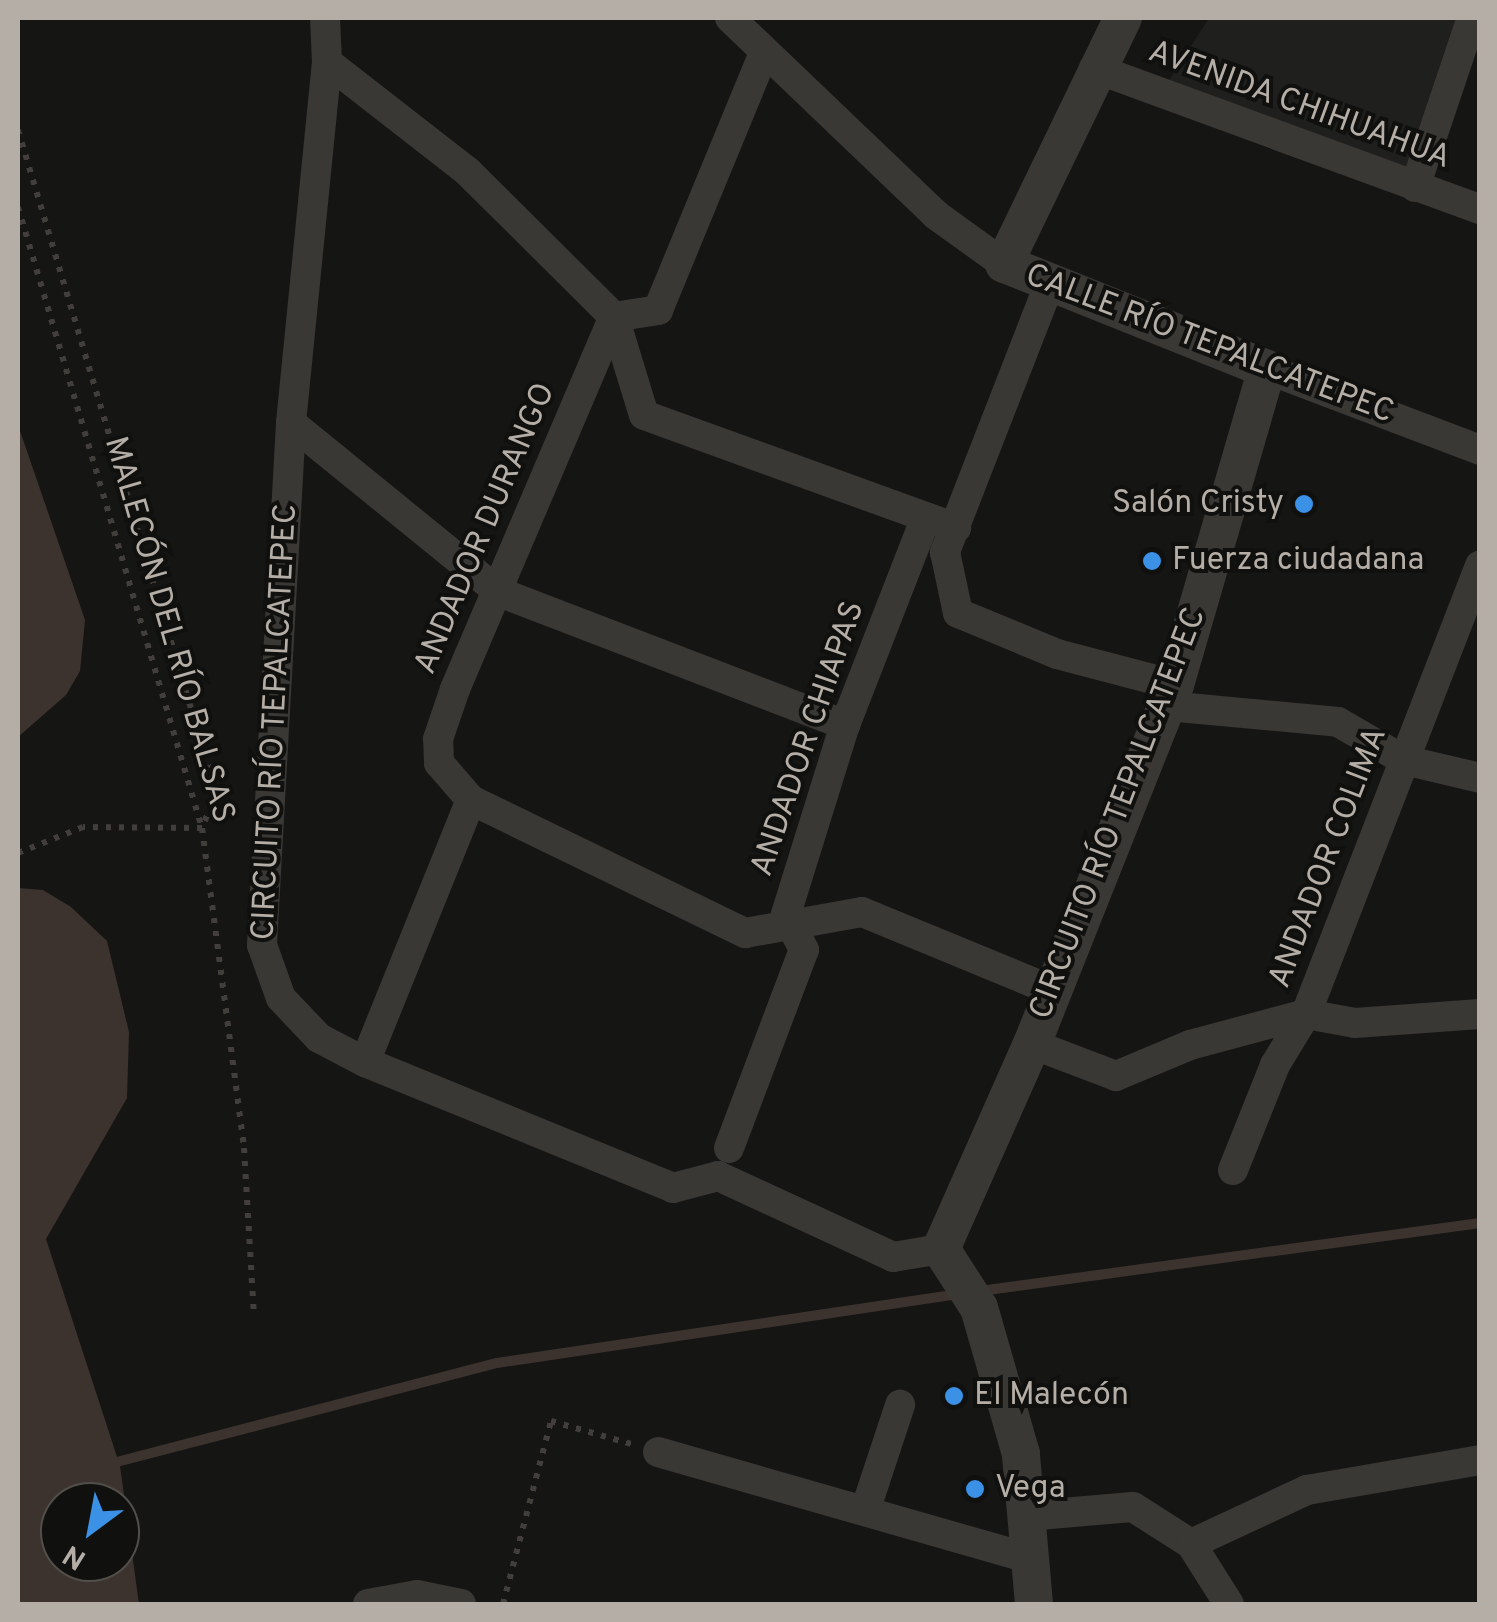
<!DOCTYPE html>
<meta charset="utf-8">
<style>
body{margin:0}
#map{position:relative;width:1497px;height:1622px;overflow:hidden;background:#151514;font-family:Overpass,sans-serif}
div>[style]{position:absolute}
.built>*{inset:0;background:#1f1f1d}
.water>*{inset:0;background:#3d332e}
.stream>*{height:10px;margin:-5px;padding:0 5px;transform-origin:5px;border-radius:5px;background:#3d332e}
.path>*{height:6px;margin-top:-3px;transform-origin:0;background:repeating-linear-gradient(90deg,#413e3b 0 5px,transparent 0 13px)}
.minor>*{height:30px;margin:-15px;padding:0 15px;transform-origin:15px;border-radius:15px;background:#3a3835}
.tertiary>*{height:38px;margin:-19px;padding:0 19px;transform-origin:19px;border-radius:19px;background:#3a3835}
.dots>*{width:28px;height:28px;translate:-50% -50%;box-sizing:border-box;border:5px solid #10100f;border-radius:50%}
span{translate:-50% -50%;white-space:nowrap;text-align:center;line-height:1.15;-webkit-text-stroke:8px #10100f;paint-order:stroke}
.street-label{font-size:32px;color:#b5aea6}
.poi-label{font-size:32px;color:#b5aea6}
.right{translate:-100% -50%;text-align:right}
.left{translate:0 -50%;text-align:left}
.frame{position:absolute;inset:0;border:20px solid #b5aea6;pointer-events:none}
.north{position:absolute;left:40px;top:1482px;width:100px;height:100px;box-sizing:border-box;background:#10100f;border:2px solid #524f4b;border-radius:50%;rotate:212deg;font-size:28px;font-weight:700;line-height:40px;text-align:center;color:#b5aea6}
.north::after{content:'';display:block;margin:auto;width:35px;height:45px;background:#3b91e6;clip-path:polygon(50% 0,100% 100%,50% 72%,0 100%)}
</style>
<div id="map">
<div class="built">
<div style="clip-path:polygon(1209px 18px,1468px 18px,1408px 171px,1168px 82px)"></div>
</div>
<div class="water">
<div style="clip-path:polygon(18px 425px,85px 620px,80px 671px,66px 695px,18px 737px)"></div>
<div style="clip-path:polygon(evenodd,18px 888px,43px 890px,71px 907px,107px 941px,129px 1032px,127px 1098px,46px 1239px,120px 1466px,139px 1604px,18px 1604px,18px 888px,60px 1502px,120px 1502px,120px 1562px,60px 1562px,60px 1502px)"></div>
</div>
<div class="stream">
<div style="left:980px;top:1291px;width:505px;rotate:-7.74deg"></div>
<div style="left:109px;top:1464px;width:401px;rotate:-14.6deg"></div>
<div style="left:497px;top:1363px;width:466px;rotate:-8.5deg"></div>
</div>
<div class="path">
<div style="left:18px;top:130px;width:691px;rotate:73.35deg"></div>
<div style="left:216px;top:792px;width:39px;rotate:111deg"></div>
<div style="left:202px;top:828px;width:119px;rotate:-179.5deg"></div>
<div style="left:83px;top:827px;width:70px;rotate:158.2deg"></div>
<div style="left:18px;top:207px;width:648px;rotate:73.5deg"></div>
<div style="left:202px;top:828px;width:323px;rotate:82.5deg"></div>
<div style="left:244px;top:1148px;width:166px;rotate:86.6deg"></div>
<div style="left:503px;top:1604px;width:189px;rotate:-75.3deg"></div>
<div style="left:551px;top:1421px;width:84px;rotate:15.9deg"></div>
</div>
<div class="minor">
<div style="left:325px;top:18px;width:44px;rotate:87.4deg"></div>
<div style="left:327px;top:62px;width:363px;rotate:95.7deg"></div>
<div style="left:291px;top:423px;width:523px;rotate:93.18deg"></div>
<div style="left:262px;top:945px;width:56px;rotate:70.3deg"></div>
<div style="left:281px;top:998px;width:55px;rotate:46.5deg"></div>
<div style="left:319px;top:1038px;width:52px;rotate:27.6deg"></div>
<div style="left:365px;top:1062px;width:333px;rotate:22.2deg"></div>
<div style="left:673px;top:1188px;width:47px;rotate:-14.9deg"></div>
<div style="left:718px;top:1176px;width:193px;rotate:24.8deg"></div>
<div style="left:893px;top:1257px;width:49px;rotate:-9.5deg"></div>
<div style="left:730px;top:18px;width:285px;rotate:43.7deg"></div>
<div style="left:936px;top:215px;width:84px;rotate:35.8deg"></div>
<div style="left:327px;top:62px;width:177px;rotate:37.9deg"></div>
<div style="left:467px;top:171px;width:207px;rotate:44.8deg"></div>
<div style="left:614px;top:317px;width:102px;rotate:73deg"></div>
<div style="left:644px;top:415px;width:332px;rotate:19.9deg"></div>
<div style="left:1094px;top:68px;width:411px;rotate:20.1deg"></div>
<div style="left:1415px;top:187px;width:178px;rotate:-71.4deg"></div>
<div style="left:1049px;top:285px;width:287px;rotate:111.3deg"></div>
<div style="left:945px;top:552px;width:62px;rotate:78deg"></div>
<div style="left:958px;top:613px;width:107px;rotate:22.5deg"></div>
<div style="left:1057px;top:654px;width:122px;rotate:14.7deg"></div>
<div style="left:1267px;top:369px;width:228px;rotate:20.8deg"></div>
<div style="left:291px;top:423px;width:268px;rotate:39.1deg"></div>
<div style="left:499px;top:592px;width:371px;rotate:21deg"></div>
<div style="left:1167px;top:706px;width:172px;rotate:5.3deg"></div>
<div style="left:1338px;top:722px;width:76px;rotate:29.9deg"></div>
<div style="left:1404px;top:760px;width:78px;rotate:13.3deg"></div>
<div style="left:471px;top:800px;width:305px;rotate:25.9deg"></div>
<div style="left:745px;top:933px;width:119px;rotate:-10.2deg"></div>
<div style="left:862px;top:912px;width:208px;rotate:22.4deg"></div>
<div style="left:1032px;top:1044px;width:90px;rotate:20.9deg"></div>
<div style="left:1116px;top:1076px;width:80px;rotate:-22.7deg"></div>
<div style="left:1190px;top:1045px;width:120px;rotate:-15deg"></div>
<div style="left:1306px;top:1014px;width:50px;rotate:10.4deg"></div>
<div style="left:1355px;top:1023px;width:125px;rotate:-4.1deg"></div>
<div style="left:365px;top:1062px;width:283px;rotate:-68deg"></div>
<div style="left:471px;top:800px;width:49px;rotate:-130.9deg"></div>
<div style="left:439px;top:763px;width:24px;rotate:-92deg"></div>
<div style="left:438px;top:739px;width:53px;rotate:-71.2deg"></div>
<div style="left:455px;top:689px;width:405px;rotate:-66.9deg"></div>
<div style="left:614px;top:317px;width:45px;rotate:-9deg"></div>
<div style="left:658px;top:310px;width:278px;rotate:-67.6deg"></div>
<div style="left:729px;top:1148px;width:212px;rotate:-69.3deg"></div>
<div style="left:804px;top:950px;width:40px;rotate:-116.6deg"></div>
<div style="left:786px;top:914px;width:198px;rotate:-72.7deg"></div>
<div style="left:845px;top:725px;width:220px;rotate:-68.7deg"></div>
<div style="left:1233px;top:1170px;width:113px;rotate:-68.2deg"></div>
<div style="left:1275px;top:1065px;width:60px;rotate:-58.7deg"></div>
<div style="left:1306px;top:1014px;width:481px;rotate:-68.8deg"></div>
<div style="left:658px;top:1452px;width:388px;rotate:16deg"></div>
<div style="left:865px;top:1511px;width:112px;rotate:-71.7deg"></div>
<div style="left:1027px;top:1516px;width:106px;rotate:-4.9deg"></div>
<div style="left:1133px;top:1507px;width:69px;rotate:32.5deg"></div>
<div style="left:1191px;top:1544px;width:71px;rotate:57.7deg"></div>
<div style="left:1191px;top:1544px;width:128px;rotate:-25deg"></div>
<div style="left:1307px;top:1490px;width:176px;rotate:-9.8deg"></div>
<div style="left:368px;top:1604px;width:50px;rotate:-10.4deg"></div>
<div style="left:417px;top:1595px;width:45px;rotate:11.6deg"></div>
</div>
<div class="tertiary">
<div style="left:1034px;top:1604px;width:151px;rotate:-95deg"></div>
<div style="left:1021px;top:1454px;width:152px;rotate:-106deg"></div>
<div style="left:979px;top:1308px;width:70px;rotate:-122.8deg"></div>
<div style="left:941px;top:1249px;width:224px;rotate:-66.1deg"></div>
<div style="left:1032px;top:1044px;width:386px;rotate:-68.3deg"></div>
<div style="left:1175px;top:685px;width:329px;rotate:-73.8deg"></div>
<div style="left:1267px;top:369px;width:283px;rotate:-158.2deg"></div>
<div style="left:1004px;top:264px;width:273px;rotate:-64.2deg"></div>
</div>
<div class="dots">
<div style="left:1304px;top:504px;background:#3b91e6"></div>
<div style="left:1152px;top:561px;background:#3b91e6"></div>
<div style="left:954px;top:1396px;background:#3b91e6"></div>
<div style="left:975px;top:1489px;background:#3b91e6"></div>
</div>
<div class="street-label">
<span style="left:1299px;top:106px;rotate:20deg">AVENIDA CHIHUAHUA</span>
<span style="left:1209px;top:345px;rotate:21deg">CALLE RÍO TEPALCATEPEC</span>
<span style="left:486px;top:529px;rotate:-67deg">ANDADOR DURANGO</span>
<span style="left:168px;top:630px;rotate:74deg">MALECÓN DEL RÍO BALSAS</span>
<span style="left:276px;top:722px;rotate:-87deg">CIRCUITO RÍO TEPALCATEPEC</span>
<span style="left:809px;top:739px;rotate:-71deg">ANDADOR CHIAPAS</span>
<span style="left:1119px;top:814px;rotate:-69deg">CIRCUITO RÍO TEPALCATEPEC</span>
<span style="left:1329px;top:858px;rotate:-69deg">ANDADOR COLIMA</span>
</div>
<div class="poi-label">
<span class="right" style="left:1284px;top:504px">Salón Cristy</span>
<span class="left" style="left:1172px;top:561px">Fuerza ciudadana</span>
<span class="left" style="left:974px;top:1396px">El Malecón</span>
<span class="left" style="left:995px;top:1489px">Vega</span>
</div>
<div class="frame"></div>
<div class="north">N</div>
</div>
